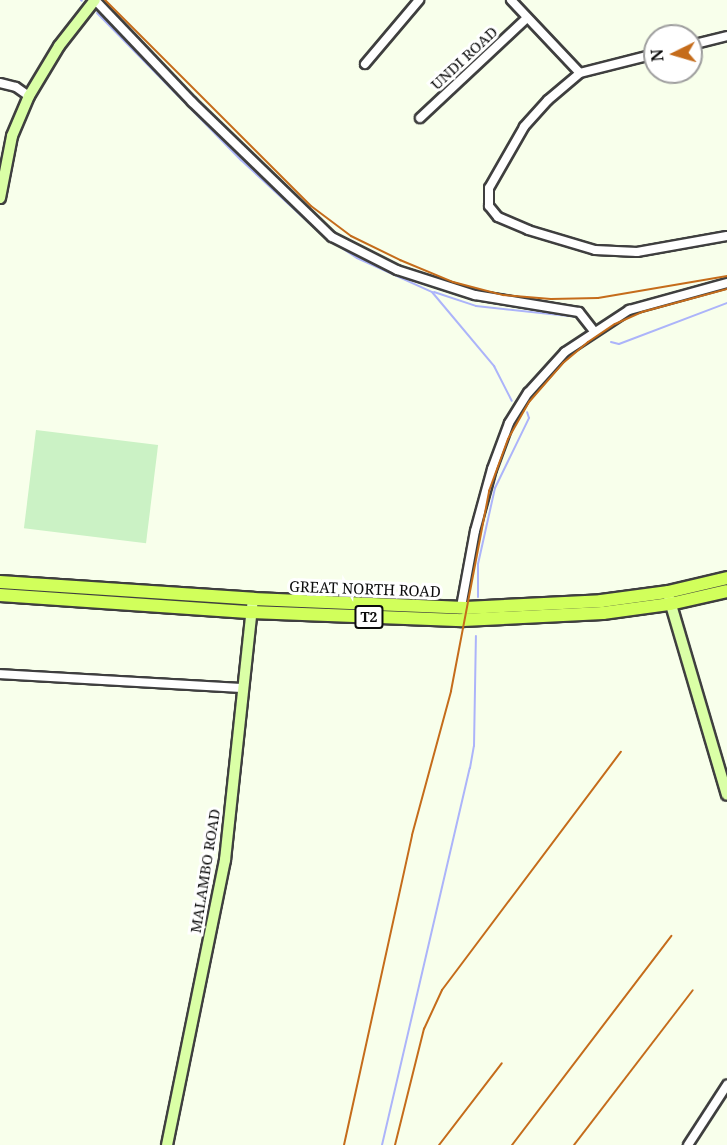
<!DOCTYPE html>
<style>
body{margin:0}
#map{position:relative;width:727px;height:1145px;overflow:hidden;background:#f8ffeb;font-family:"Noto Serif",serif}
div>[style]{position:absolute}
.pitch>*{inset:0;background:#cbf2c5;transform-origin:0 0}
.stream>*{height:2px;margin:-1px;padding:0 1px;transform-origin:1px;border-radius:1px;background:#acb4fa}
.roads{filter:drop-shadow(2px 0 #3f3f3f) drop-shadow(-2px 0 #3f3f3f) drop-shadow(0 2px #3f3f3f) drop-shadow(0 -2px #3f3f3f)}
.street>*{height:8px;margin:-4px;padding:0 4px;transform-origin:4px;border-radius:4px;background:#fff}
.secondary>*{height:10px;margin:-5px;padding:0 5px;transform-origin:5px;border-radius:5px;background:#daffa6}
.primary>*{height:12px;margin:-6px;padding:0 6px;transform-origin:6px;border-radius:6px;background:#d1ff5b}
.rail>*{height:2px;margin:-1px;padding:0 1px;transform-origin:1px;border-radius:1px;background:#c56c1b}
span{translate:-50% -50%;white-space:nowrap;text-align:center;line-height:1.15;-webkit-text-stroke:6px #fff;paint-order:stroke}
.shield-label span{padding:2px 4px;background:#fff;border:2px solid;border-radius:4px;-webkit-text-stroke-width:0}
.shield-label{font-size:14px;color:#0c0c0c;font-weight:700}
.street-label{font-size:15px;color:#0c0c0c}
.north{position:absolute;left:643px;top:24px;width:60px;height:60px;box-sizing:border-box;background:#fff;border:2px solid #9e9e9e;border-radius:50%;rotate:265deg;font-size:16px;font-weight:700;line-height:24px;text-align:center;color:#0c0c0c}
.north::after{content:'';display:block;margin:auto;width:21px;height:27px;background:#c56c1b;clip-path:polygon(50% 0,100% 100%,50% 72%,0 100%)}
</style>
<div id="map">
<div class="pitch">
<div style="left:36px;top:430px;width:123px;height:99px;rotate:7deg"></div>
</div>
<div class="stream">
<div style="left:81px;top:0;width:1px;rotate:45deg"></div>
<div style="left:97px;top:13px;width:206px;rotate:45.6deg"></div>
<div style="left:241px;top:160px;width:110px;rotate:42.8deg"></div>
<div style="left:322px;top:235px;width:42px;rotate:33.3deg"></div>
<div style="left:357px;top:258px;width:82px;rotate:24.4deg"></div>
<div style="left:432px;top:292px;width:97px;rotate:50deg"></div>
<div style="left:494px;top:366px;width:39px;rotate:63deg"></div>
<div style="left:434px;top:292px;width:44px;rotate:18.4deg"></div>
<div style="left:476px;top:306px;width:103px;rotate:6.2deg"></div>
<div style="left:611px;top:342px;width:8px;rotate:14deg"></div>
<div style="left:619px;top:344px;width:116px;rotate:-20.8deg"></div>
<div style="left:478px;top:597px;width:33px;rotate:-90deg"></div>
<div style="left:478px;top:564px;width:78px;rotate:-77.4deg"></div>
<div style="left:495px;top:488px;width:78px;rotate:-64.1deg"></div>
<div style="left:529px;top:418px;width:6px;rotate:-108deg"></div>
<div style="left:382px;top:1145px;width:387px;rotate:-76.9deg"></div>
<div style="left:470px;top:768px;width:22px;rotate:-80deg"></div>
<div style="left:474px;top:746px;width:110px;rotate:-89deg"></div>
</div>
<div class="roads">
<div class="street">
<div style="left:95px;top:0;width:141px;rotate:46.4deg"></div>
<div style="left:192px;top:102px;width:194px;rotate:44deg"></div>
<div style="left:332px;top:237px;width:73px;rotate:26.9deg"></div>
<div style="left:397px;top:270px;width:82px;rotate:17.8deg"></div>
<div style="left:475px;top:295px;width:105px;rotate:9.3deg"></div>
<div style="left:579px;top:312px;width:24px;rotate:52deg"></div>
<div style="left:511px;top:0;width:100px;rotate:46.6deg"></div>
<div style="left:691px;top:45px;width:37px;rotate:-14deg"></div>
<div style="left:655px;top:54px;width:77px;rotate:165.8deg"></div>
<div style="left:580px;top:73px;width:42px;rotate:139.8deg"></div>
<div style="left:548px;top:100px;width:36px;rotate:132deg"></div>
<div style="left:524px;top:127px;width:70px;rotate:119.8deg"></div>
<div style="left:489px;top:188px;width:18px;rotate:90deg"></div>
<div style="left:489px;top:206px;width:14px;rotate:51deg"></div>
<div style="left:498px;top:217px;width:33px;rotate:23deg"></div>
<div style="left:528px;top:230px;width:70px;rotate:16.6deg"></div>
<div style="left:595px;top:250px;width:42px;rotate:2.7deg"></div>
<div style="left:637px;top:252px;width:91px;rotate:-10.1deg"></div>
<div style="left:365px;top:64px;width:84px;rotate:-49.8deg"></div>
<div style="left:0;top:83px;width:16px;rotate:14deg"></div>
<div style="left:16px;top:87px;width:16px;rotate:35deg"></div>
<div style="left:420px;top:118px;width:146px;rotate:-43.1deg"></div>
<div style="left:461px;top:607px;width:77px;rotate:-79.6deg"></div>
<div style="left:475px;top:531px;width:64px;rotate:-74.7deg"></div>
<div style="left:492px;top:469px;width:49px;rotate:-69.7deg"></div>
<div style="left:509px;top:423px;width:36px;rotate:-58deg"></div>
<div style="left:528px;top:393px;width:55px;rotate:-47.9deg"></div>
<div style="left:565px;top:352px;width:77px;rotate:-33.3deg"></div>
<div style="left:629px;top:310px;width:102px;rotate:-15.4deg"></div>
<div style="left:0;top:674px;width:242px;rotate:3.3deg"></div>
<div style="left:688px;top:1145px;width:72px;rotate:-57deg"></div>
</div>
<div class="secondary">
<div style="left:0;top:198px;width:63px;rotate:-79deg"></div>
<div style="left:12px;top:136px;width:43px;rotate:-67deg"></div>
<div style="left:29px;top:96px;width:58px;rotate:-59deg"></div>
<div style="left:59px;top:46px;width:58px;rotate:-52deg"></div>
<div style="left:669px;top:598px;width:205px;rotate:73.6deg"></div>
<div style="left:167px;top:1145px;width:291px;rotate:-78.5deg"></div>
<div style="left:225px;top:860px;width:262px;rotate:-83.9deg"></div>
</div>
<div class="primary">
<div style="left:0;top:582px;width:254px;rotate:3.8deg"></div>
<div style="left:253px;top:599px;width:212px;rotate:2.4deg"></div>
<div style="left:465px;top:608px;width:136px;rotate:-2.9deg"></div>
<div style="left:601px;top:601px;width:68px;rotate:-7.7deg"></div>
<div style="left:668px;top:592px;width:61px;rotate:-13.3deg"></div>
<div style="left:0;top:595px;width:252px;rotate:3.9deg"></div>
<div style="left:251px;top:612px;width:212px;rotate:2.2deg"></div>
<div style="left:463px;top:620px;width:140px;rotate:-2.9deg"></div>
<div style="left:603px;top:613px;width:68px;rotate:-7.7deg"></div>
<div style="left:670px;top:604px;width:58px;rotate:-12.8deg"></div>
</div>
</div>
<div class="rail">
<div style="left:105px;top:0;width:291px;rotate:45deg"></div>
<div style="left:311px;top:206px;width:50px;rotate:36.9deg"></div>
<div style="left:351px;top:236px;width:55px;rotate:26.1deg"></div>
<div style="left:400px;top:260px;width:57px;rotate:22.5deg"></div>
<div style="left:453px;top:282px;width:52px;rotate:14.6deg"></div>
<div style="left:503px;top:295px;width:48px;rotate:4.8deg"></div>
<div style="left:551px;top:299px;width:47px;rotate:-1.2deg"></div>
<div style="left:598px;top:298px;width:131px;rotate:-9.7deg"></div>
<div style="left:344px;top:1145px;width:317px;rotate:-77.6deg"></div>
<div style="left:412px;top:835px;width:149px;rotate:-74.8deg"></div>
<div style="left:451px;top:691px;width:204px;rotate:-79.2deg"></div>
<div style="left:489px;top:491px;width:55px;rotate:-69.9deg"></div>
<div style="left:508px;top:439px;width:43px;rotate:-60.4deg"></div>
<div style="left:529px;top:402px;width:52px;rotate:-48.9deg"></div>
<div style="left:563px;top:363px;width:33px;rotate:-40deg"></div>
<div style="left:588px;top:342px;width:32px;rotate:-34deg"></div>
<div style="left:615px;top:324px;width:30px;rotate:-24deg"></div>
<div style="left:642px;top:312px;width:88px;rotate:-15.1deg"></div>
<div style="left:395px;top:1145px;width:120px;rotate:-76deg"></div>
<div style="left:424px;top:1029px;width:43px;rotate:-65.2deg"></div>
<div style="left:442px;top:990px;width:298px;rotate:-53.1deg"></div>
<div style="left:439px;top:1145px;width:103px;rotate:-52.5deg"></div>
<div style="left:512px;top:1145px;width:263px;rotate:-52.7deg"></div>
<div style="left:574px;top:1145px;width:195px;rotate:-52.5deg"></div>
</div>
<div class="shield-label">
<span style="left:369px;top:617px">T2</span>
</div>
<div class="street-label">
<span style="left:464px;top:58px;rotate:-43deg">UNDI ROAD</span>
<span style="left:365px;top:589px;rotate:2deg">GREAT NORTH ROAD</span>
<span style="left:205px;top:871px;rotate:-81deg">MALAMBO ROAD</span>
</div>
<div class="north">N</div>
</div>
